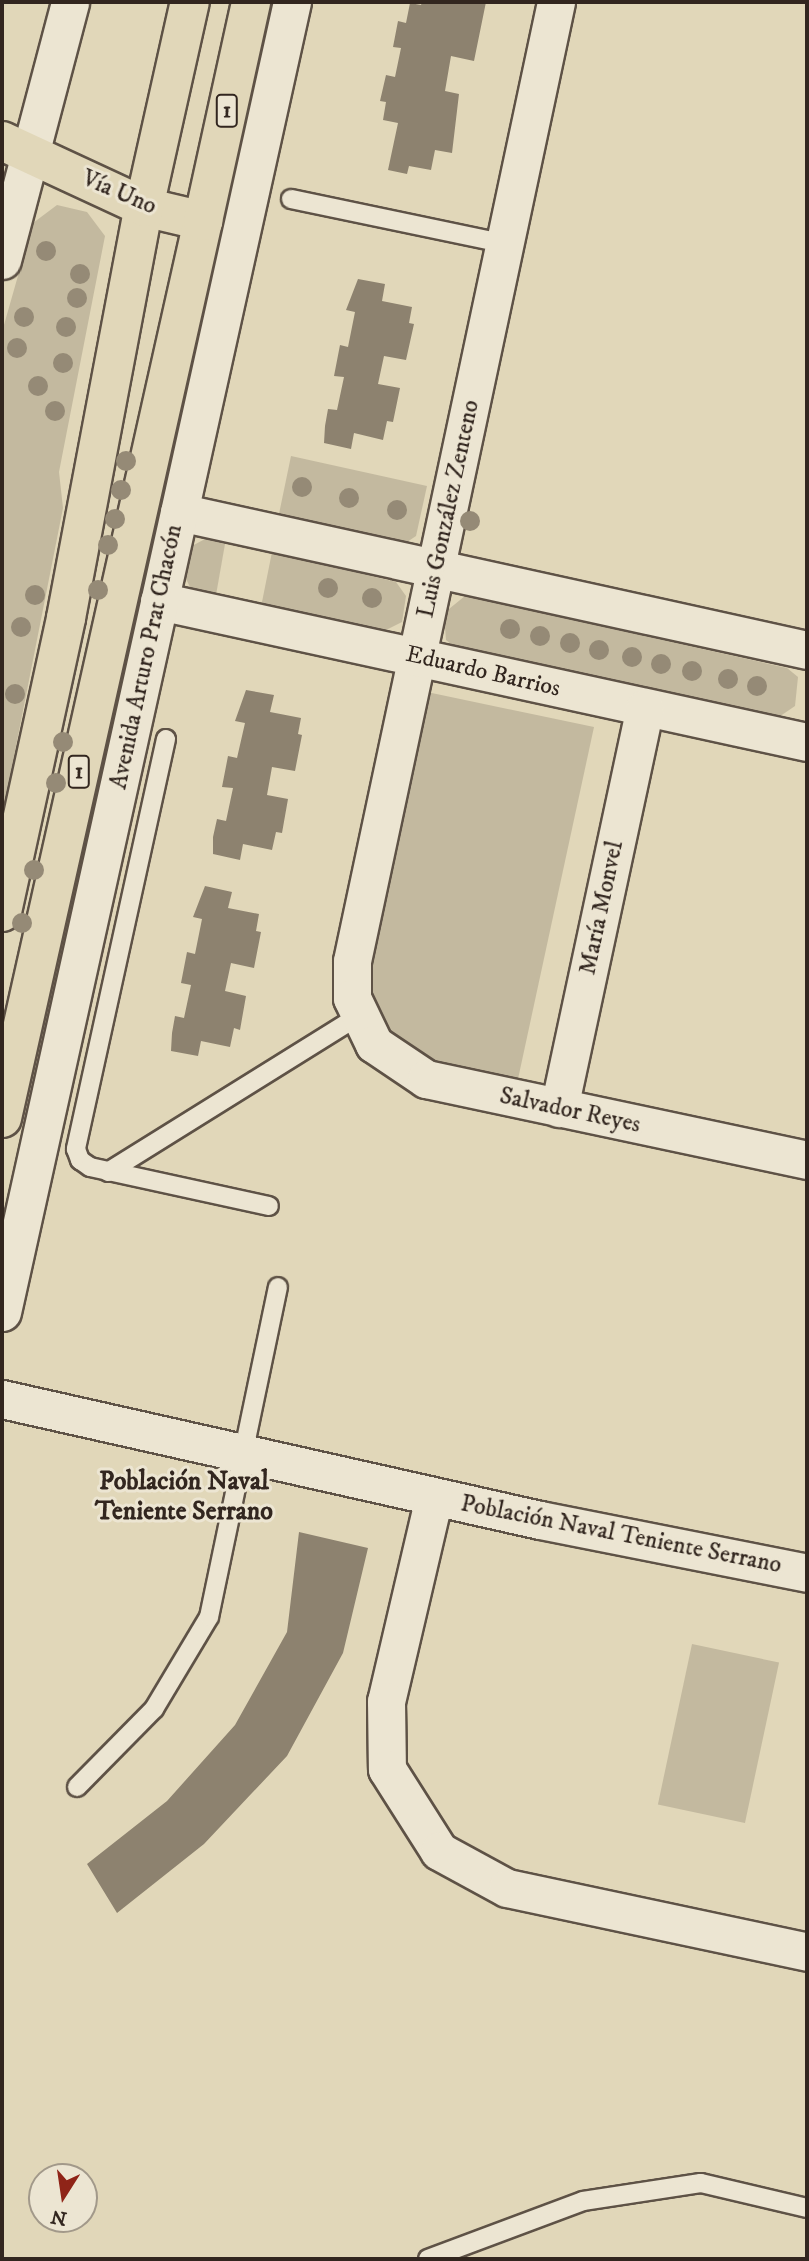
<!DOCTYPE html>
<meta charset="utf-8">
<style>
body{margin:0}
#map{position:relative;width:809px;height:2261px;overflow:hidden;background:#e1d7b9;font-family:"IM FELL DW Pica",serif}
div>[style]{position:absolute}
.green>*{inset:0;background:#c3b99f;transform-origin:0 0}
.building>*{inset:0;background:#8d826f}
.roads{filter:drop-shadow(2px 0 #5e5246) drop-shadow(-2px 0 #5e5246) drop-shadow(0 2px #5e5246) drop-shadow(0 -2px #5e5246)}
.service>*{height:18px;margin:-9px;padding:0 9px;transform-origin:9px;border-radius:9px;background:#ece5d2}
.minor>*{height:37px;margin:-18.5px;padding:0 18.5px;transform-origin:18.5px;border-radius:18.5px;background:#ece5d2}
.primary>*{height:38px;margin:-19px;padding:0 19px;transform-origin:19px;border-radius:19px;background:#e1d7b9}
.trunk>*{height:38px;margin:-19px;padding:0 19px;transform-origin:19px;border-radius:19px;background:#e1d7b9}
.motorway>*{height:38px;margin:-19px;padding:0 19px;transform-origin:19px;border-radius:19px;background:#e1d7b9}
.trees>*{width:20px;height:20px;margin:-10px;border-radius:50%;background:#958a76}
span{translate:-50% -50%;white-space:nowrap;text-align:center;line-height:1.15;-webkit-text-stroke:6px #ece5d2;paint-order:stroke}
.shield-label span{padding:2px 5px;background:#ece5d2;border:2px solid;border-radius:5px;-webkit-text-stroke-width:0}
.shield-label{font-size:23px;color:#32261f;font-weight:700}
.street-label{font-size:24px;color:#32261f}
.neighbourhood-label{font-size:26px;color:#32261f;font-weight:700}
.frame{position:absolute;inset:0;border:4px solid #32261f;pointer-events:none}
.north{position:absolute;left:28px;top:2163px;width:70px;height:70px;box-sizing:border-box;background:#ece5d2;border:2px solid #a2998a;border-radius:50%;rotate:192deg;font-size:19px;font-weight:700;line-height:28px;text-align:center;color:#32261f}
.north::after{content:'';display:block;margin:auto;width:24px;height:32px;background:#8f2418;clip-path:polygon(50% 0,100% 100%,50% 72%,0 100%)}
</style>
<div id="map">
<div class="green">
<div style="clip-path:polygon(57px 205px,87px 212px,105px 236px,59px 472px,63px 508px,2px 817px,2px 332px,33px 223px)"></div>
<div style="clip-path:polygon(291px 456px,427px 486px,416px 536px,407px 542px,279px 514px)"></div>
<div style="clip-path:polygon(205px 539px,225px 544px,216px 595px,192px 591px,181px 569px,190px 547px)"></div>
<div style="clip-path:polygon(272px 552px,396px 582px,406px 596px,402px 622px,380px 633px,261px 607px)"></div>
<div style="clip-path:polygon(465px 596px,787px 668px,798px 677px,795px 706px,773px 721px,457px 649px,446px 640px,444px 613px)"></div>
<div style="clip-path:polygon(427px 692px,594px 727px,518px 1079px,422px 1059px,390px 1039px,372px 1008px,368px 971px)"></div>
<div style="left:692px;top:1644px;width:89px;height:164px;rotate:12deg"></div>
</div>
<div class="building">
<div style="clip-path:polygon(422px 2px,486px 2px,474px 61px,451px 56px,445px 91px,459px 94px,452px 153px,435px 150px,431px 170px,409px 166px,407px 174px,388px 170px,398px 123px,383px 120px,386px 102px,380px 101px,386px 75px,395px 77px,401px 48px,393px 47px,398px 21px,406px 23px,410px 3px,421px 5px)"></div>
<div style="clip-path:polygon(358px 279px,385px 284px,382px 301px,412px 307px,409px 323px,414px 324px,406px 360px,384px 356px,378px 384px,400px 388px,393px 422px,387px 421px,383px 440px,354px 433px,351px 449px,324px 443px,325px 426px,328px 409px,337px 410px,344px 377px,334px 376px,340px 345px,348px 347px,355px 312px,346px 310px)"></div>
<div style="clip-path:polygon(246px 690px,274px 695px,270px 712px,301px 718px,298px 734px,302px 735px,295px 771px,272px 767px,267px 795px,288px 799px,282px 833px,276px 832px,272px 850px,243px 844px,240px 860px,213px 854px,213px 837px,217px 819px,226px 821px,233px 788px,222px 787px,228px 756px,237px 758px,245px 723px,235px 721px)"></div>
<div style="clip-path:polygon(205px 886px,232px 892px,228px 908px,259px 914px,256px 931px,261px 932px,254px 968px,231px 963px,225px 991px,246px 996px,240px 1030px,234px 1028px,230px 1047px,201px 1041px,198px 1056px,171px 1051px,172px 1033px,175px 1016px,184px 1018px,191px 985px,181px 983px,187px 952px,195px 954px,202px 919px,193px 917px)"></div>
<div style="clip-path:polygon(299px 1532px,368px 1548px,343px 1653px,287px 1756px,204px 1844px,117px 1913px,87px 1864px,167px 1801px,235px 1725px,287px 1632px)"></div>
</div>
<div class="roads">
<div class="service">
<div style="left:291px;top:199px;width:221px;rotate:11.8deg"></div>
<div style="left:166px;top:739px;width:420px;rotate:102.4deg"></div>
<div style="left:76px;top:1149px;width:12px;rotate:70deg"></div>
<div style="left:80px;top:1160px;width:12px;rotate:35deg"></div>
<div style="left:90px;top:1167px;width:183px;rotate:12.3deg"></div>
<div style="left:108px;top:1172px;width:293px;rotate:-31.9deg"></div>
<div style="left:77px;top:1787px;width:110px;rotate:-45.4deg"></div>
<div style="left:154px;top:1709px;width:107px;rotate:-59.1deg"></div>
<div style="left:209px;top:1617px;width:337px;rotate:-78.2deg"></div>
<div style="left:428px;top:2259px;width:165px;rotate:-20.5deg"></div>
<div style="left:583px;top:2201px;width:119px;rotate:-8.7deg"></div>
<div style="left:701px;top:2183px;width:109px;rotate:13.3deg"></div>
</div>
<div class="minor">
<div style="left:556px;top:2px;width:980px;rotate:102.01deg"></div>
<div style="left:352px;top:961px;width:37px;rotate:90deg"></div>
<div style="left:352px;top:998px;width:51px;rotate:64.4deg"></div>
<div style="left:374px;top:1044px;width:63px;rotate:33.9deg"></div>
<div style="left:426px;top:1079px;width:390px;rotate:12deg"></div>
<div style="left:2px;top:260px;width:267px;rotate:-75.2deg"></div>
<div style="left:179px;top:512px;width:643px;rotate:12.39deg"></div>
<div style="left:159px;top:601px;width:663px;rotate:12.28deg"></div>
<div style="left:559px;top:1108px;width:409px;rotate:-77.9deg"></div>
<div style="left:2px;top:1312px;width:1342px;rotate:-77.52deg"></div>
<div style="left:2px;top:1399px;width:551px;rotate:12.68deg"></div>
<div style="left:540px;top:1520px;width:272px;rotate:11.2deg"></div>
<div style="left:434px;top:1497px;width:210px;rotate:103.2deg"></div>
<div style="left:386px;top:1701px;width:68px;rotate:89.2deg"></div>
<div style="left:387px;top:1769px;width:97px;rotate:57.6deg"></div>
<div style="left:439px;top:1851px;width:77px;rotate:28.6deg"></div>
<div style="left:507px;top:1888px;width:307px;rotate:12deg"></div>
</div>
<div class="primary">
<div style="left:2px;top:141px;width:157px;rotate:24.9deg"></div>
<div style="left:144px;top:207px;width:61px;rotate:13.3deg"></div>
</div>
<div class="trunk">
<div style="left:2px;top:912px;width:301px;rotate:-77.7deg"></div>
<div style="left:66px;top:618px;width:418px;rotate:-79.3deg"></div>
<div style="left:2px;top:1118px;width:919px;rotate:-77.37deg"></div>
</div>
<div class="motorway">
<div style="left:144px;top:207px;width:210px;rotate:-77.4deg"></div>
<div style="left:203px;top:221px;width:224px;rotate:-77.6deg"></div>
</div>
</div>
<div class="trees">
<div style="left:46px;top:251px"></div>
<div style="left:80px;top:274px"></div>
<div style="left:77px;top:298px"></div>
<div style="left:24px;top:317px"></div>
<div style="left:66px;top:327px"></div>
<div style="left:17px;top:348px"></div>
<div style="left:63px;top:363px"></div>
<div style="left:38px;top:386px"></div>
<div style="left:55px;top:411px"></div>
<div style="left:126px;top:461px"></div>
<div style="left:302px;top:487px"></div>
<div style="left:121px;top:490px"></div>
<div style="left:349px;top:498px"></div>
<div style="left:397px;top:510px"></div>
<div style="left:115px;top:519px"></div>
<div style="left:470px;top:521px"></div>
<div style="left:108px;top:545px"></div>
<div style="left:328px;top:588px"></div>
<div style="left:98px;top:590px"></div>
<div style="left:35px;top:595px"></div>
<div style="left:372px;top:598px"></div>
<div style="left:21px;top:627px"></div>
<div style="left:510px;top:629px"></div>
<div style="left:540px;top:636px"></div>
<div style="left:570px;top:643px"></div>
<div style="left:599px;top:650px"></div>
<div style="left:632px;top:657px"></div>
<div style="left:661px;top:664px"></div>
<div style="left:692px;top:671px"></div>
<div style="left:728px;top:679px"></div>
<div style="left:757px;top:686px"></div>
<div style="left:15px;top:694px"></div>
<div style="left:63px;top:742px"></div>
<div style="left:56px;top:783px"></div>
<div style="left:34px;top:870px"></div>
<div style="left:22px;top:923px"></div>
</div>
<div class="shield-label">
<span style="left:227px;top:111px">1</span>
<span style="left:79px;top:772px">1</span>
</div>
<div class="street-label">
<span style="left:119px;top:193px;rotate:23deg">Vía Uno</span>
<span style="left:449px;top:509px;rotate:-78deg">Luis González Zenteno</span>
<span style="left:147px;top:657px;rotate:-78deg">Avenida Arturo Prat Chacón</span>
<span style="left:483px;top:672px;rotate:13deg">Eduardo Barrios</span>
<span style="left:602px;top:908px;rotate:-78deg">María Monvel</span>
<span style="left:570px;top:1111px;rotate:12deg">Salvador Reyes</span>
<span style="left:621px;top:1535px;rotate:11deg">Población Naval Teniente Serrano</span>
</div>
<div class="neighbourhood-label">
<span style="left:184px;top:1497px">Población Naval<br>Teniente Serrano</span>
</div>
<div class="frame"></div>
<div class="north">N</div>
</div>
